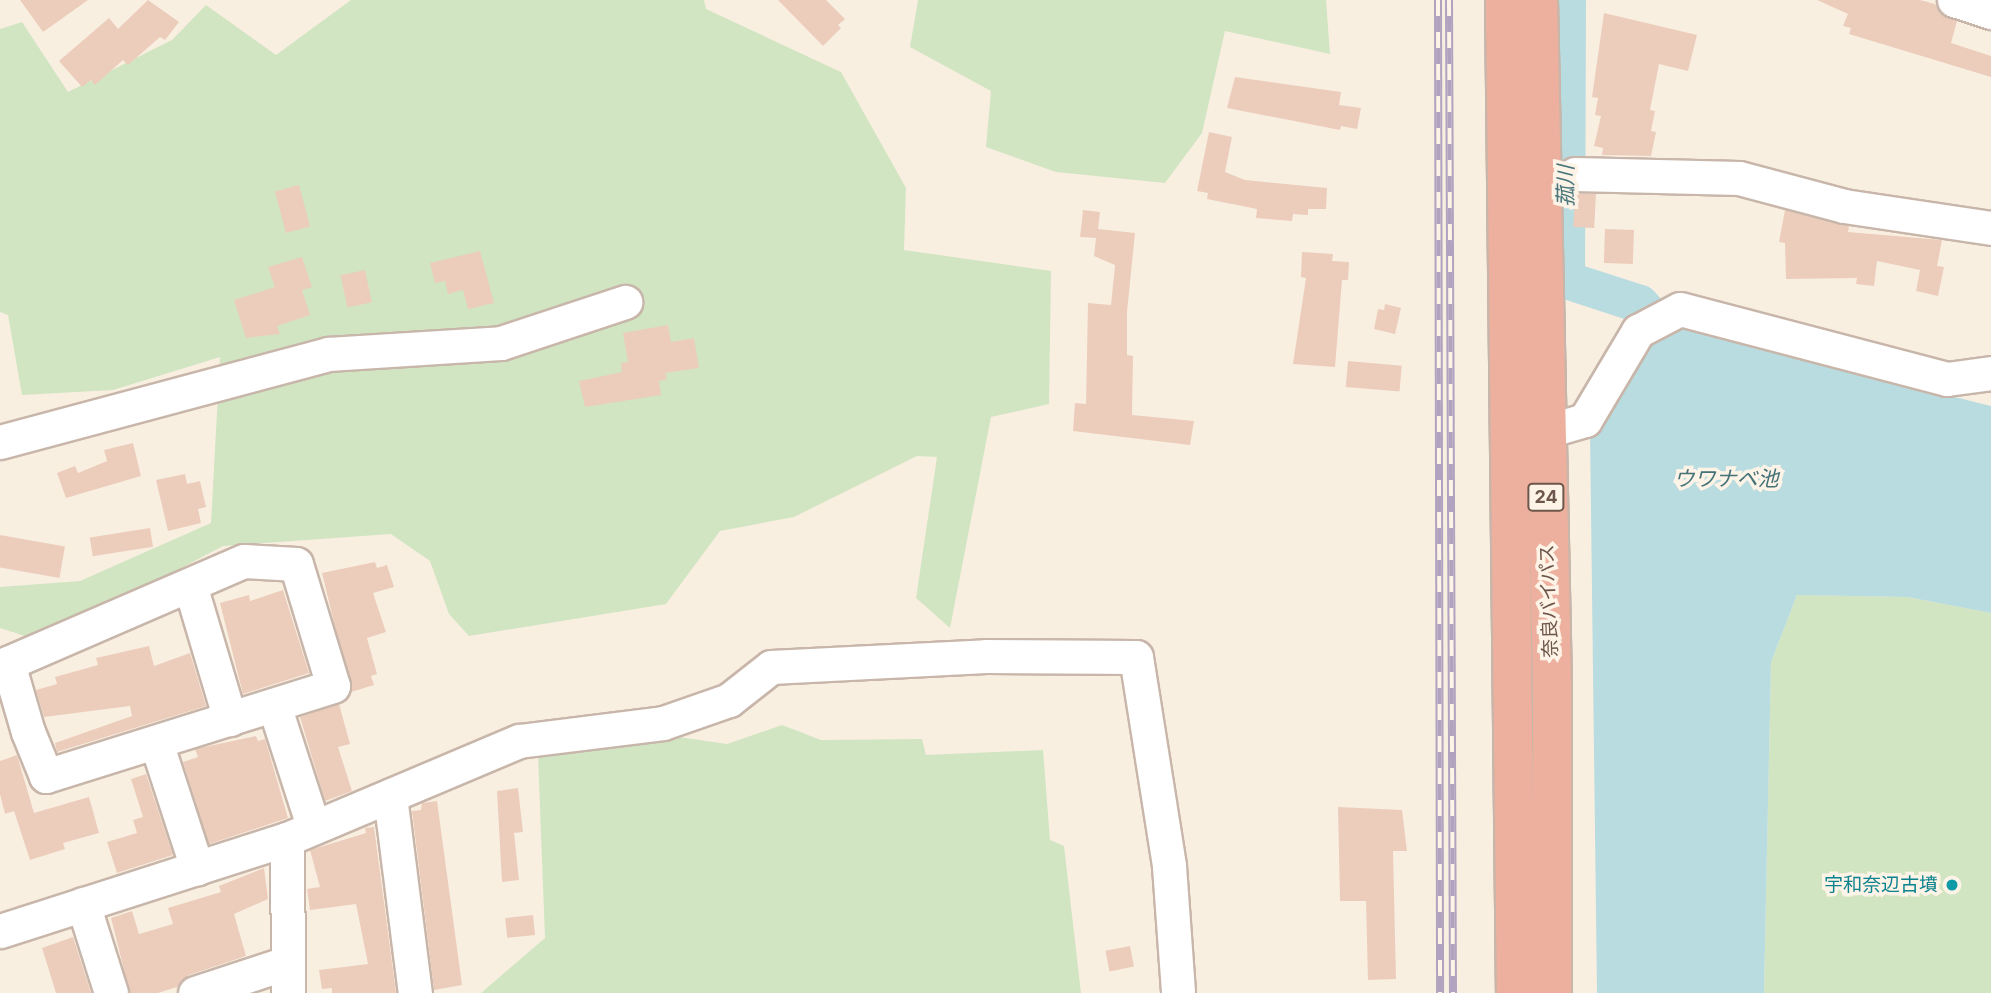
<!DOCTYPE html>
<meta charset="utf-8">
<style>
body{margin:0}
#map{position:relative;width:1991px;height:993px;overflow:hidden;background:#f9efe1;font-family:Inter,"Noto Sans JP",sans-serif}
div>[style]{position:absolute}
.green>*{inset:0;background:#d1e5c2}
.water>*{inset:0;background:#b8dce0}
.river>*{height:38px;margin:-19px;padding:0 19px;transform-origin:19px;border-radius:19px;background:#b8dce0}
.building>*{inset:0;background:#eccdbc;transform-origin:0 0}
.roads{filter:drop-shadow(2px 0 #c8b6aa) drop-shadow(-2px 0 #c8b6aa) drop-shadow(0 2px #c8b6aa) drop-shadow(0 -2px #c8b6aa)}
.minor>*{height:33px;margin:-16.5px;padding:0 16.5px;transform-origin:16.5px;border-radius:16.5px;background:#fff}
.highway>*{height:38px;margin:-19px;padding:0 19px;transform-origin:19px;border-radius:19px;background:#eeb09e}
.rail>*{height:8px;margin-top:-4px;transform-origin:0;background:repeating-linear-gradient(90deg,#fdf3e6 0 16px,#b1a2c0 0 32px);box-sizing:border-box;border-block:2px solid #b1a2c0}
.dots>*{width:19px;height:19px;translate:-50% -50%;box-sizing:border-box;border:4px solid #fdf3e6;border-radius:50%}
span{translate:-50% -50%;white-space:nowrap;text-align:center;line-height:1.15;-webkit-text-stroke:7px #fdf3e6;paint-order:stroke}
.shield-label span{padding:2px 5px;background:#fdf3e6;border:2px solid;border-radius:5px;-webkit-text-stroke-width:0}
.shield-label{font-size:18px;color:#6d564b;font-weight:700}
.street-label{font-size:19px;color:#6d564b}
.culture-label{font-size:19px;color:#0d838f}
.right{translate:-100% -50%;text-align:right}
.water-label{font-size:21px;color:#447278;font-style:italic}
</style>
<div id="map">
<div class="green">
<div style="clip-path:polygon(351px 0,704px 0,706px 9px,841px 72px,906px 188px,904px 250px,1051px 271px,1049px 404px,991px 417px,950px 628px,916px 598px,937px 457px,917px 456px,794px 517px,720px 531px,666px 604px,469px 636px,449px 614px,430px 561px,391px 534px,223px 546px,105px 608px,28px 637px,0 628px,0 587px,80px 581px,211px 523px,220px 357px,113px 390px,22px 395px,8px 315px,0 312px,0 29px,22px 22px,68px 92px,172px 40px,206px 5px,276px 55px)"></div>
<div style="clip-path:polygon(918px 0,1326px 0,1330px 54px,1225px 31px,1202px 133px,1165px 183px,1056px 172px,986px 147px,991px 91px,910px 47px)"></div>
<div style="clip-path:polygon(1797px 595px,1907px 597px,1991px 613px,1991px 993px,1764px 993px,1771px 662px)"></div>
<div style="clip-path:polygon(782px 725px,821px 740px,922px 739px,926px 755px,1043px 750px,1050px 840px,1064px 846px,1081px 993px,481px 993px,545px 938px,538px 755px,665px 735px,727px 744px)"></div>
</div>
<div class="water">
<div style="clip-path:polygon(1678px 328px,1991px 406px,1991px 613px,1907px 597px,1797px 595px,1771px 662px,1764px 993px,1597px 993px,1590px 431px,1652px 335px)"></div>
</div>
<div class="river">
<div style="left:1567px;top:0;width:280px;rotate:90.2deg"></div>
<div style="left:1566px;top:280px;width:78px;rotate:18deg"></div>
<div style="left:1640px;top:304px;width:15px;rotate:48deg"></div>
</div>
<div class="building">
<div style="clip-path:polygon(20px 0,88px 0,43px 32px)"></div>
<div style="clip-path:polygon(148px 0,179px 22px,165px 40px,160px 37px,128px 65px,123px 60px,95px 85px,91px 80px,82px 87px,59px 61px,109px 18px,118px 29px)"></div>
<div style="clip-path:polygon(778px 0,826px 0,845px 19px,838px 25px,841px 28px,823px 46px)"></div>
<div style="clip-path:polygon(1817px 0,1920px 0,1935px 4px,1940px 13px,1957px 21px,1951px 43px,1991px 56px,1991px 77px,1849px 34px,1851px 28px,1843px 26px,1848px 14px)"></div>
<div style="clip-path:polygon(1604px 13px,1697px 35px,1688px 71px,1659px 64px,1650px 110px,1655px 111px,1651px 131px,1656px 132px,1651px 156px,1602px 155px,1603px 148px,1594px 146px,1601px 116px,1595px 115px,1598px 98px,1592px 97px)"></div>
<div style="clip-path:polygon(1235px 77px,1341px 92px,1339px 105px,1361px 108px,1357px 129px,1341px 126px,1340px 130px,1227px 108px)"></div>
<div style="clip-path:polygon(1209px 132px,1232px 137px,1225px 172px,1245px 180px,1327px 188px,1326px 209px,1308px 209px,1308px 215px,1293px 214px,1292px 221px,1256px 218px,1257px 209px,1207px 199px,1208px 193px,1197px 191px)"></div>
<div style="left:299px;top:185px;width:43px;height:25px;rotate:75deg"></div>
<div style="left:1575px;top:193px;width:21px;height:34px;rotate:3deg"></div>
<div style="clip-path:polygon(1083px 210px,1100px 212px,1098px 229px,1135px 233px,1127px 312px,1127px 355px,1133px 356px,1132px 415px,1194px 421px,1190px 445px,1073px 431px,1075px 403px,1086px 404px,1088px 303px,1111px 305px,1115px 265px,1094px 256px,1096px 238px,1080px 237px)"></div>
<div style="clip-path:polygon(1785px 210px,1849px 226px,1848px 232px,1942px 240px,1937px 266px,1944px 267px,1938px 296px,1916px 291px,1920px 270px,1877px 261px,1874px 286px,1856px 284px,1857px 278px,1786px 279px,1785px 243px,1779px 242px)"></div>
<div style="left:1605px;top:229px;width:29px;height:34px;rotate:2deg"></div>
<div style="clip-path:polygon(480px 251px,494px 303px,468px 309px,463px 290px,448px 294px,445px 281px,435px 283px,430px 263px)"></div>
<div style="clip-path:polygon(1302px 252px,1333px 254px,1332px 261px,1349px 262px,1348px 280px,1342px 280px,1335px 367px,1293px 364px,1306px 278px,1301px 277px)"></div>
<div style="clip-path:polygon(302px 257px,312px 287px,302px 290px,310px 315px,277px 326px,280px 334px,246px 338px,234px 300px,275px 287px,268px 267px)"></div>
<div style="left:365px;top:270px;width:33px;height:25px;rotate:78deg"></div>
<div style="clip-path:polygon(1385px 304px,1401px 308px,1395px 334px,1374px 329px,1378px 309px,1384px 310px)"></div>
<div style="clip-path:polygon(668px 325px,671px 342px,694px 338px,699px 368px,665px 373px,667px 379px,659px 381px,661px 395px,585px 407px,579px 381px,622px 372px,621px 363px,628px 362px,623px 333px)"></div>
<div style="left:1348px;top:361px;width:54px;height:26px;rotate:5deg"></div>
<div style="clip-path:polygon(133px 443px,141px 476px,66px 498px,57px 473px,75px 466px,78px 473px,107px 461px,104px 450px)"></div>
<div style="clip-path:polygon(185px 474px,187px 484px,200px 481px,206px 507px,198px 509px,201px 523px,168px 531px,156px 480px)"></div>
<div style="left:150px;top:528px;width:19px;height:61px;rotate:81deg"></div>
<div style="left:0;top:535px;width:66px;height:32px;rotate:10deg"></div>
<div style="clip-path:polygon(375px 562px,377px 568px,387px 565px,394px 587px,373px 593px,386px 632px,367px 638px,377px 674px,371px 676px,374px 685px,351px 692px,322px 573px)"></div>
<div style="clip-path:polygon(283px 590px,309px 673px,243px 694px,220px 603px,249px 595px,250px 601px)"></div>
<div style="clip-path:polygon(149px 646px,154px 666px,190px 653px,206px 706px,57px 752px,55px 743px,132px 716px,130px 706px,44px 717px,36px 690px,57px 684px,55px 677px,98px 665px,96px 658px)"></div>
<div style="clip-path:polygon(339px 704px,350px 744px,338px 747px,352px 791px,325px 801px,300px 717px)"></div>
<div style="clip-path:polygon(256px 736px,258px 741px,265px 739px,288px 818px,209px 844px,183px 762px,198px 757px,195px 749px)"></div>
<div style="clip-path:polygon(17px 755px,34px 813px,89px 797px,99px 833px,63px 843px,65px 849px,30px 860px,14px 811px,5px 814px,0 794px,0 761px)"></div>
<div style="clip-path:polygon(146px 774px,173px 855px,117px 873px,107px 842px,137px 833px,133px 820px,143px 817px,131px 779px)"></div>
<div style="clip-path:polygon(518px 788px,523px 832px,514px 833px,519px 880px,502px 882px,497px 791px)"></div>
<div style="clip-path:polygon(437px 801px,462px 985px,434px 990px,412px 811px,421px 810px,422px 803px)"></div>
<div style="clip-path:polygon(1338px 807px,1402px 810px,1407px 851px,1393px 851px,1396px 979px,1368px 980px,1366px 901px,1340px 901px)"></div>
<div style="clip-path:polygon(374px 827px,396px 993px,332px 993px,332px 988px,322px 989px,319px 970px,368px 964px,356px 904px,310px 910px,307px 889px,320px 887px,310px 850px,366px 833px,365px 828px)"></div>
<div style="clip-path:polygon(264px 868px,268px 899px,234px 914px,246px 956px,189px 975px,177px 987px,158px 993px,130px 993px,111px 918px,132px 911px,139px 934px,173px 924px,168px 908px,221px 892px,219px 886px)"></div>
<div style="left:533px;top:915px;width:20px;height:28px;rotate:84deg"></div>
<div style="clip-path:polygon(73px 937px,91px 993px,56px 993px,42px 948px)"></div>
<div style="left:1130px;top:946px;width:21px;height:25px;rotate:79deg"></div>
</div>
<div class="roads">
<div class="minor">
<div style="left:1954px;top:0;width:39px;rotate:18deg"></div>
<div style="left:1575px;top:174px;width:164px;rotate:1.4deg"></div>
<div style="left:1739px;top:178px;width:109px;rotate:14.9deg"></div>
<div style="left:1844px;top:206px;width:149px;rotate:8.5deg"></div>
<div style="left:1544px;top:432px;width:43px;rotate:-16.3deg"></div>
<div style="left:1585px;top:420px;width:104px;rotate:-59.2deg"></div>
<div style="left:1638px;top:331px;width:47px;rotate:-27.6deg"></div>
<div style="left:1680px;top:309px;width:276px;rotate:14.7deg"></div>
<div style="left:1947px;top:379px;width:44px;rotate:-7.8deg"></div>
<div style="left:0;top:442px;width:340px;rotate:-15deg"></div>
<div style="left:328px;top:354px;width:173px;rotate:-3.6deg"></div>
<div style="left:501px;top:343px;width:131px;rotate:-18.3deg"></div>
<div style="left:244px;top:561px;width:52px;rotate:3.3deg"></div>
<div style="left:296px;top:564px;width:127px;rotate:73.1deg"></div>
<div style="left:333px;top:686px;width:301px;rotate:162.6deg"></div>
<div style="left:46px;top:776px;width:48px;rotate:-112.2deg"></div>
<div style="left:28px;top:732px;width:72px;rotate:-106.2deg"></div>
<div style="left:8px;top:663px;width:257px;rotate:-23.4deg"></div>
<div style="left:190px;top:585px;width:140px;rotate:73.4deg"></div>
<div style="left:274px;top:705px;width:127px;rotate:72.1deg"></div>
<div style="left:156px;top:742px;width:133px;rotate:72deg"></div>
<div style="left:390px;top:796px;width:199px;rotate:82.8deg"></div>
<div style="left:287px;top:839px;width:154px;rotate:89.6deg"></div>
<div style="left:83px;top:904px;width:93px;rotate:72.5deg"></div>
<div style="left:0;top:931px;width:301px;rotate:-17.8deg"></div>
<div style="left:287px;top:839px;width:252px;rotate:-22.9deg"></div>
<div style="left:519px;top:741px;width:145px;rotate:-7.1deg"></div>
<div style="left:663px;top:723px;width:70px;rotate:-19.2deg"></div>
<div style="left:729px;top:700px;width:53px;rotate:-38.2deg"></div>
<div style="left:771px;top:667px;width:215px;rotate:-2.9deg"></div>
<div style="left:986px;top:656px;width:150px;rotate:0.4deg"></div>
<div style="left:1136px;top:657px;width:212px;rotate:81deg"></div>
<div style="left:1169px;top:866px;width:127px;rotate:85.9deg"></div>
<div style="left:195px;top:993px;width:96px;rotate:-18.2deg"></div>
</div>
<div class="highway">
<div style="left:1505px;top:0;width:993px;rotate:89.37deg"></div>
<div style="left:1538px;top:0;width:683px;rotate:88.83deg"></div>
<div style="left:1552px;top:683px;width:310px;rotate:90deg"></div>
</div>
</div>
<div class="rail">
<div style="left:1438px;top:0;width:993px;rotate:89.88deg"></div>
<div style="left:1449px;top:0;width:993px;rotate:89.77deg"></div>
</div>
<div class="dots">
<div style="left:1952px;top:885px;background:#0f9aa8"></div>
</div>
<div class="shield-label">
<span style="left:1546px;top:497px">24</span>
</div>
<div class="street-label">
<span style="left:1549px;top:601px;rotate:-92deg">奈良バイパス</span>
</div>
<div class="culture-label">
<span class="right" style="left:1938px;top:885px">宇和奈辺古墳</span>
</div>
<div class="water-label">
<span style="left:1566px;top:186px;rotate:-90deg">菰川</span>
<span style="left:1726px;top:479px">ウワナベ池</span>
</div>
</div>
